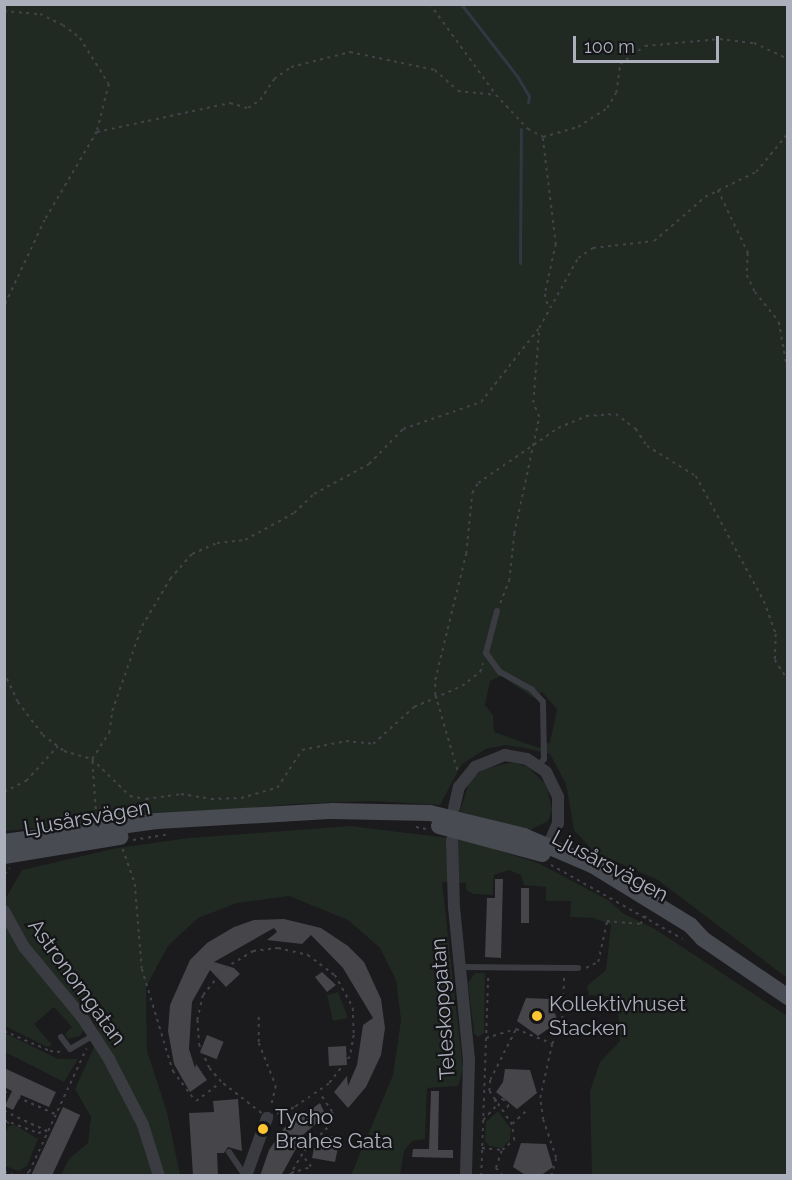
<!DOCTYPE html>
<meta charset="utf-8">
<style>
body{margin:0}
#map{position:relative;width:792px;height:1180px;overflow:hidden;background:#1b1a1d;font-family:Raleway,sans-serif}
div>[style]{position:absolute}
.green>*{inset:0;background:#202922}
.stream>*{height:3px;margin:-1.5px;padding:0 1.5px;transform-origin:1.5px;border-radius:1.5px;background:#2f3942}
.building>*{inset:0;background:#45454a;transform-origin:0 0}
.path>*{height:1.5px;margin-top:-0.75px;transform-origin:0;background:repeating-linear-gradient(90deg,#414349 0 3px,transparent 0 7.5px)}
.lane>*{height:6px;margin:-3px;padding:0 3px;transform-origin:3px;border-radius:3px;background:#3b3c42}
.street>*{height:12px;margin:-6px;padding:0 6px;transform-origin:6px;border-radius:6px;background:#3b3c42}
.secondary>*{height:16px;margin:-8px;padding:0 8px;transform-origin:8px;border-radius:8px;background:#494b52}
.dots>*{width:16px;height:16px;translate:-50% -50%;box-sizing:border-box;border:3px solid #151518;border-radius:50%}
span{translate:-50% -50%;white-space:nowrap;text-align:center;line-height:1.15;-webkit-text-stroke:4.5px #151518;paint-order:stroke}
.street-label{font-size:21px;color:#acb0bd}
.poi-label{font-size:21px;color:#acb0bd}
.left{translate:0 -50%;text-align:left}
.frame{position:absolute;inset:0;border:6px solid #acb0bd;pointer-events:none}
.scale{position:absolute;left:573px;top:36px;width:146px;height:27px;box-sizing:border-box;border:3px solid #acb0bd;border-top:0;padding-left:8px;font-size:18px;line-height:21px;white-space:nowrap;color:#acb0bd;-webkit-text-stroke:4px #151518;paint-order:stroke}
</style>
<div id="map">
<div class="green">
<div style="clip-path:polygon(evenodd,5px 5px,787px 5px,787px 978px,658px 880px,594px 852px,574px 830px,566px 784px,550px 754px,525px 748px,505px 745px,486px 749px,462px 764px,440px 805px,372px 801px,294px 804px,5px 831px,5px 5px,501px 676px,534px 698px,542px 692px,557px 709px,550px 742px,539px 748px,494px 732px,493px 715px,485px 705px,490px 681px,501px 676px)"></div>
<div style="clip-path:polygon(513px 762px,528px 767px,547px 786px,552px 810px,548px 821px,530px 830px,460px 812px,469px 782px,483px 769px)"></div>
<div style="clip-path:polygon(350px 826px,466px 840px,538px 863px,608px 900px,624px 914px,655px 929px,787px 1016px,787px 1175px,592px 1175px,590px 1091px,600px 1062px,620px 1041px,617px 997px,589px 995px,587px 986px,606px 970px,611px 925px,594px 918px,570px 917px,571px 901px,546px 901px,546px 887px,524px 885px,521px 875px,509px 870px,494px 875px,493px 895px,473px 894px,466px 890px,466px 883px,442px 882px,463px 1069px,458px 1086px,427px 1088px,425px 1139px,412px 1141px,404px 1151px,400px 1175px,351px 1175px,393px 1075px,401px 1020px,396px 980px,380px 948px,348px 920px,289px 896px,237px 903px,198px 918px,168px 946px,146px 987px,147px 1051px,167px 1112px,180px 1175px,61px 1175px,69px 1159px,88px 1143px,91px 1117px,75px 1089px,100px 1034px,92px 1018px,80px 1036px,68px 1039px,65px 1034px,72px 1027px,54px 1007px,34px 1024px,52px 1045px,47px 1047px,5px 1026px,4px 901px,22px 870px,117px 848px,189px 838px)"></div>
<div style="clip-path:polygon(475px 973px,485px 973px,484px 1033px,478px 1037px,474px 1033px,468px 983px)"></div>
<div style="clip-path:polygon(338px 992px,348px 1018px,333px 1021px,327px 995px)"></div>
<div style="clip-path:polygon(5px 1033px,58px 1059px,78px 1059px,64px 1082px,5px 1052px)"></div>
<div style="clip-path:polygon(498px 1111px,511px 1129px,510px 1140px,502px 1148px,489px 1146px,485px 1141px,486px 1122px)"></div>
<div style="clip-path:polygon(15px 1125px,38px 1139px,27px 1166px,19px 1171px,5px 1166px,5px 1134px,9px 1126px)"></div>
</div>
<div class="stream">
<div style="left:461px;top:4px;width:91px;rotate:52.1deg"></div>
<div style="left:517px;top:76px;width:23px;rotate:59deg"></div>
<div style="left:529px;top:96px;width:6px;rotate:99deg"></div>
<div style="left:520px;top:263px;width:134px;rotate:-89.6deg"></div>
</div>
<div class="building">
<div style="clip-path:polygon(495px 879px,503px 879px,501px 958px,485px 957px,487px 898px,495px 898px)"></div>
<div style="left:521px;top:888px;width:8px;height:35px"></div>
<div style="clip-path:polygon(284px 919px,321px 928px,348px 946px,364px 962px,381px 999px,385px 1028px,381px 1055px,366px 1087px,348px 1108px,334px 1092px,347px 1076px,348px 1086px,357px 1065px,363px 1025px,373px 1018px,343px 968px,311px 935px,302px 944px,267px 940px,277px 932px,274px 928px,214px 962px,234px 968px,240px 974px,226px 987px,210px 970px,192px 1002px,189px 1049px,195px 1068px,196px 1064px,207px 1080px,190px 1092px,174px 1064px,168px 1031px,170px 1005px,190px 960px,207px 943px,234px 927px,254px 920px)"></div>
<div style="clip-path:polygon(322px 972px,336px 985px,327px 992px,315px 977px)"></div>
<div style="clip-path:polygon(526px 998px,550px 999px,558px 1022px,538px 1036px,517px 1021px)"></div>
<div style="left:207px;top:1035px;width:18px;height:19px;rotate:22deg"></div>
<div style="left:346px;top:1046px;width:19px;height:18px;rotate:87deg"></div>
<div style="clip-path:polygon(4px 1068px,56px 1092px,49px 1107px,21px 1095px,13px 1110px,5px 1106px,12px 1091px,4px 1087px)"></div>
<div style="clip-path:polygon(505px 1069px,530px 1070px,537px 1093px,517px 1109px,496px 1092px,503px 1082px)"></div>
<div style="clip-path:polygon(431px 1091px,439px 1091px,438px 1150px,453px 1150px,453px 1158px,412px 1157px,413px 1149px,429px 1149px)"></div>
<div style="clip-path:polygon(238px 1099px,242px 1151px,228px 1147px,224px 1153px,217px 1153px,218px 1176px,193px 1176px,189px 1113px,214px 1112px,213px 1101px)"></div>
<div style="clip-path:polygon(320px 1103px,326px 1116px,294px 1142px,299px 1143px,281px 1176px,260px 1176px,269px 1150px,284px 1128px)"></div>
<div style="left:63px;top:1107px;width:19px;height:75px;rotate:25deg"></div>
<div style="clip-path:polygon(326px 1135px,340px 1138px,335px 1162px,312px 1158px,314px 1148px,324px 1147px)"></div>
<div style="clip-path:polygon(521px 1143px,546px 1144px,553px 1167px,540px 1176px,527px 1176px,513px 1167px)"></div>
</div>
<div class="path">
<div style="left:430px;top:4px;width:112px;rotate:54deg"></div>
<div style="left:496px;top:95px;width:47px;rotate:46.7deg"></div>
<div style="left:528px;top:129px;width:17px;rotate:28deg"></div>
<div style="left:543px;top:137px;width:36px;rotate:-16deg"></div>
<div style="left:578px;top:127px;width:35px;rotate:-33deg"></div>
<div style="left:607px;top:108px;width:17px;rotate:-59deg"></div>
<div style="left:616px;top:93px;width:29px;rotate:-82deg"></div>
<div style="left:620px;top:64px;width:31px;rotate:-36deg"></div>
<div style="left:645px;top:46px;width:75px;rotate:-5.3deg"></div>
<div style="left:720px;top:39px;width:34px;rotate:7deg"></div>
<div style="left:754px;top:43px;width:38px;rotate:25deg"></div>
<div style="left:4px;top:11px;width:36px;rotate:5deg"></div>
<div style="left:40px;top:14px;width:25px;rotate:26deg"></div>
<div style="left:63px;top:25px;width:21px;rotate:37deg"></div>
<div style="left:80px;top:38px;width:54px;rotate:57.8deg"></div>
<div style="left:109px;top:84px;width:49px;rotate:104deg"></div>
<div style="left:97px;top:132px;width:102px;rotate:120.6deg"></div>
<div style="left:45px;top:220px;width:96px;rotate:115.2deg"></div>
<div style="left:97px;top:132px;width:136px;rotate:-12.3deg"></div>
<div style="left:230px;top:103px;width:19px;rotate:16deg"></div>
<div style="left:248px;top:108px;width:14px;rotate:-34deg"></div>
<div style="left:260px;top:100px;width:25px;rotate:-56deg"></div>
<div style="left:274px;top:79px;width:21px;rotate:-35deg"></div>
<div style="left:291px;top:67px;width:61px;rotate:-14.3deg"></div>
<div style="left:350px;top:52px;width:87px;rotate:12deg"></div>
<div style="left:435px;top:70px;width:31px;rotate:42deg"></div>
<div style="left:458px;top:91px;width:37px;rotate:6deg"></div>
<div style="left:543px;top:138px;width:107px;rotate:83deg"></div>
<div style="left:556px;top:244px;width:51px;rotate:102.4deg"></div>
<div style="left:545px;top:294px;width:12px;rotate:76deg"></div>
<div style="left:718px;top:190px;width:70px;rotate:64.5deg"></div>
<div style="left:748px;top:253px;width:22px;rotate:93deg"></div>
<div style="left:747px;top:275px;width:19px;rotate:65deg"></div>
<div style="left:755px;top:292px;width:38px;rotate:51deg"></div>
<div style="left:779px;top:322px;width:51px;rotate:79.8deg"></div>
<div style="left:500px;top:603px;width:24px;rotate:-68deg"></div>
<div style="left:509px;top:581px;width:47px;rotate:-83.9deg"></div>
<div style="left:514px;top:534px;width:120px;rotate:-77.9deg"></div>
<div style="left:539px;top:417px;width:15px;rotate:-113deg"></div>
<div style="left:533px;top:403px;width:74px;rotate:-85.4deg"></div>
<div style="left:4px;top:672px;width:33px;rotate:65deg"></div>
<div style="left:18px;top:702px;width:41px;rotate:52.9deg"></div>
<div style="left:43px;top:735px;width:26px;rotate:37deg"></div>
<div style="left:64px;top:751px;width:29px;rotate:16deg"></div>
<div style="left:92px;top:759px;width:53px;rotate:44.2deg"></div>
<div style="left:130px;top:796px;width:16px;rotate:11deg"></div>
<div style="left:146px;top:799px;width:35px;rotate:-8deg"></div>
<div style="left:181px;top:794px;width:30px;rotate:9deg"></div>
<div style="left:211px;top:799px;width:30px;rotate:-2deg"></div>
<div style="left:241px;top:798px;width:37px;rotate:-16deg"></div>
<div style="left:277px;top:788px;width:45px;rotate:-56.7deg"></div>
<div style="left:302px;top:750px;width:45px;rotate:-11.6deg"></div>
<div style="left:346px;top:741px;width:27px;rotate:6deg"></div>
<div style="left:373px;top:744px;width:55px;rotate:-42.1deg"></div>
<div style="left:414px;top:707px;width:52px;rotate:-23.6deg"></div>
<div style="left:462px;top:686px;width:23px;rotate:-38deg"></div>
<div style="left:480px;top:672px;width:9px;rotate:-72deg"></div>
<div style="left:457px;top:770px;width:78px;rotate:-106.3deg"></div>
<div style="left:435px;top:695px;width:15px;rotate:-90deg"></div>
<div style="left:435px;top:680px;width:130px;rotate:-76.2deg"></div>
<div style="left:466px;top:554px;width:61px;rotate:-84.4deg"></div>
<div style="left:472px;top:493px;width:12px;rotate:-59deg"></div>
<div style="left:478px;top:483px;width:97px;rotate:-34.5deg"></div>
<div style="left:558px;top:428px;width:30px;rotate:-23deg"></div>
<div style="left:586px;top:416px;width:30px;rotate:-4deg"></div>
<div style="left:616px;top:414px;width:25px;rotate:37deg"></div>
<div style="left:636px;top:429px;width:20px;rotate:57deg"></div>
<div style="left:647px;top:446px;width:57px;rotate:31.5deg"></div>
<div style="left:696px;top:476px;width:142px;rotate:61.5deg"></div>
<div style="left:764px;top:601px;width:35px;rotate:70deg"></div>
<div style="left:776px;top:634px;width:26px;rotate:92deg"></div>
<div style="left:775px;top:660px;width:24px;rotate:57deg"></div>
<div style="left:4px;top:792px;width:25px;rotate:-27deg"></div>
<div style="left:26px;top:781px;width:47px;rotate:-47.6deg"></div>
<div style="left:96px;top:817px;width:58px;rotate:-93.9deg"></div>
<div style="left:92px;top:759px;width:31px;rotate:-57deg"></div>
<div style="left:109px;top:733px;width:22px;rotate:-82deg"></div>
<div style="left:112px;top:711px;width:90px;rotate:-70.6deg"></div>
<div style="left:142px;top:626px;width:55px;rotate:-59.2deg"></div>
<div style="left:170px;top:579px;width:33px;rotate:-49deg"></div>
<div style="left:192px;top:554px;width:27px;rotate:-24deg"></div>
<div style="left:217px;top:543px;width:28px;rotate:-6deg"></div>
<div style="left:245px;top:540px;width:56px;rotate:-28.9deg"></div>
<div style="left:294px;top:513px;width:28px;rotate:-44deg"></div>
<div style="left:314px;top:494px;width:63px;rotate:-28.6deg"></div>
<div style="left:369px;top:464px;width:49px;rotate:-45.8deg"></div>
<div style="left:403px;top:429px;width:83px;rotate:-19.1deg"></div>
<div style="left:481px;top:402px;width:94px;rotate:-51.9deg"></div>
<div style="left:539px;top:328px;width:80px;rotate:-60.9deg"></div>
<div style="left:578px;top:258px;width:18px;rotate:-34deg"></div>
<div style="left:593px;top:248px;width:61px;rotate:-6.5deg"></div>
<div style="left:654px;top:241px;width:67px;rotate:-40.8deg"></div>
<div style="left:705px;top:197px;width:57px;rotate:-26.1deg"></div>
<div style="left:756px;top:172px;width:50px;rotate:-50.6deg"></div>
<div style="left:416px;top:827px;width:10px;rotate:11deg"></div>
<div style="left:133px;top:840px;width:33px;rotate:-9deg"></div>
<div style="left:123px;top:849px;width:37px;rotate:71deg"></div>
<div style="left:135px;top:884px;width:85px;rotate:85.3deg"></div>
<div style="left:142px;top:969px;width:107px;rotate:73.1deg"></div>
<div style="left:173px;top:1071px;width:38px;rotate:53deg"></div>
<div style="left:196px;top:1101px;width:30px;rotate:-37deg"></div>
<div style="left:551px;top:865px;width:151px;rotate:29.3deg"></div>
<div style="left:4px;top:874px;width:8px;rotate:-45deg"></div>
<div style="left:278px;top:948px;width:31px;rotate:13deg"></div>
<div style="left:308px;top:955px;width:34px;rotate:37deg"></div>
<div style="left:335px;top:975px;width:38px;rotate:61deg"></div>
<div style="left:353px;top:1008px;width:27px;rotate:88deg"></div>
<div style="left:354px;top:1035px;width:22px;rotate:100deg"></div>
<div style="left:350px;top:1057px;width:34px;rotate:128deg"></div>
<div style="left:329px;top:1084px;width:42px;rotate:145.6deg"></div>
<div style="left:294px;top:1108px;width:29px;rotate:160deg"></div>
<div style="left:267px;top:1118px;width:58px;rotate:-142deg"></div>
<div style="left:221px;top:1082px;width:18px;rotate:-131deg"></div>
<div style="left:209px;top:1068px;width:24px;rotate:-114deg"></div>
<div style="left:199px;top:1046px;width:26px;rotate:-94deg"></div>
<div style="left:197px;top:1020px;width:26px;rotate:-77deg"></div>
<div style="left:203px;top:995px;width:35px;rotate:-51deg"></div>
<div style="left:225px;top:968px;width:33px;rotate:-31deg"></div>
<div style="left:253px;top:951px;width:25px;rotate:-7deg"></div>
<div style="left:586px;top:968px;width:13px;rotate:-27deg"></div>
<div style="left:598px;top:962px;width:42px;rotate:-77.6deg"></div>
<div style="left:607px;top:921px;width:33px;rotate:5deg"></div>
<div style="left:640px;top:924px;width:10px;rotate:-53deg"></div>
<div style="left:259px;top:1017px;width:26px;rotate:90deg"></div>
<div style="left:259px;top:1043px;width:46px;rotate:68.4deg"></div>
<div style="left:276px;top:1086px;width:22px;rotate:103deg"></div>
<div style="left:4px;top:1031px;width:50px;rotate:23.5deg"></div>
<div style="left:50px;top:1051px;width:12px;rotate:5deg"></div>
<div style="left:486px;top:1038px;width:31px;rotate:-17deg"></div>
<div style="left:516px;top:1029px;width:38px;rotate:22deg"></div>
<div style="left:4px;top:1091px;width:56px;rotate:24.3deg"></div>
<div style="left:494px;top:1101px;width:9px;rotate:-13deg"></div>
<div style="left:503px;top:1099px;width:9px;rotate:49deg"></div>
<div style="left:509px;top:1106px;width:8px;rotate:140deg"></div>
<div style="left:4px;top:1111px;width:47px;rotate:24.9deg"></div>
<div style="left:4px;top:1120px;width:36px;rotate:21deg"></div>
<div style="left:38px;top:1133px;width:9px;rotate:-13deg"></div>
<div style="left:483px;top:1120px;width:19px;rotate:-47deg"></div>
<div style="left:512px;top:1124px;width:22px;rotate:-43deg"></div>
<div style="left:4px;top:1130px;width:9px;rotate:-63deg"></div>
<div style="left:482px;top:1148px;width:20px;rotate:6deg"></div>
<div style="left:502px;top:1150px;width:16px;rotate:-40deg"></div>
<div style="left:514px;top:1140px;width:15px;rotate:-98deg"></div>
<div style="left:512px;top:1125px;width:41px;rotate:-124.1deg"></div>
<div style="left:489px;top:1091px;width:11px;rotate:-85deg"></div>
<div style="left:490px;top:1080px;width:57px;rotate:-63deg"></div>
<div style="left:502px;top:1151px;width:18px;rotate:109deg"></div>
<div style="left:496px;top:1168px;width:11px;rotate:49deg"></div>
<div style="left:4px;top:1171px;width:12px;rotate:24deg"></div>
<div style="left:291px;top:1173px;width:21px;rotate:-17deg"></div>
<div style="left:311px;top:1167px;width:16px;rotate:-128deg"></div>
<div style="left:20px;top:1176px;width:10px;rotate:-24deg"></div>
<div style="left:29px;top:1172px;width:136px;rotate:-65.1deg"></div>
<div style="left:289px;top:1176px;width:29px;rotate:-59deg"></div>
<div style="left:304px;top:1151px;width:41px;rotate:-45deg"></div>
<div style="left:333px;top:1122px;width:10px;rotate:-96deg"></div>
<div style="left:332px;top:1112px;width:22px;rotate:-124deg"></div>
<div style="left:481px;top:1176px;width:200px;rotate:-88deg"></div>
<div style="left:551px;top:1176px;width:19px;rotate:-74deg"></div>
<div style="left:556px;top:1158px;width:40px;rotate:-108.9deg"></div>
<div style="left:543px;top:1120px;width:22px;rotate:-98deg"></div>
<div style="left:540px;top:1098px;width:55px;rotate:-77.5deg"></div>
<div style="left:552px;top:1044px;width:27px;rotate:-68deg"></div>
<div style="left:562px;top:1019px;width:43px;rotate:-87.3deg"></div>
</div>
<div class="lane">
<div style="left:497px;top:611px;width:43px;rotate:104.7deg"></div>
<div style="left:486px;top:653px;width:24px;rotate:54deg"></div>
<div style="left:500px;top:672px;width:37px;rotate:29deg"></div>
<div style="left:532px;top:690px;width:16px;rotate:47deg"></div>
<div style="left:543px;top:702px;width:57px;rotate:89deg"></div>
<div style="left:544px;top:759px;width:8px;rotate:130deg"></div>
<div style="left:460px;top:967px;width:118px;rotate:0.5deg"></div>
<div style="left:61px;top:1037px;width:15px;rotate:53deg"></div>
<div style="left:70px;top:1049px;width:28px;rotate:-30deg"></div>
<div style="left:229px;top:1152px;width:29px;rotate:56deg"></div>
</div>
<div class="street">
<div style="left:454px;top:808px;width:22px;rotate:-77deg"></div>
<div style="left:459px;top:787px;width:26px;rotate:-51deg"></div>
<div style="left:475px;top:767px;width:32px;rotate:-22deg"></div>
<div style="left:505px;top:755px;width:22px;rotate:10deg"></div>
<div style="left:527px;top:759px;width:23px;rotate:34deg"></div>
<div style="left:546px;top:772px;width:28px;rotate:64deg"></div>
<div style="left:558px;top:797px;width:26px;rotate:90deg"></div>
<div style="left:558px;top:823px;width:33px;rotate:113deg"></div>
<div style="left:452px;top:840px;width:67px;rotate:88.3deg"></div>
<div style="left:454px;top:907px;width:154px;rotate:84.4deg"></div>
<div style="left:469px;top:1060px;width:116px;rotate:91.5deg"></div>
<div style="left:4px;top:911px;width:41px;rotate:60.9deg"></div>
<div style="left:24px;top:947px;width:91px;rotate:50.4deg"></div>
<div style="left:82px;top:1017px;width:50px;rotate:57.3deg"></div>
<div style="left:109px;top:1059px;width:74px;rotate:62.7deg"></div>
<div style="left:143px;top:1125px;width:53px;rotate:72.6deg"></div>
<div style="left:246px;top:1176px;width:62px;rotate:-70.1deg"></div>
</div>
<div class="secondary">
<div style="left:439px;top:826px;width:107px;rotate:15.2deg"></div>
<div style="left:4px;top:842px;width:154px;rotate:-7.8deg"></div>
<div style="left:157px;top:821px;width:176px;rotate:-3.3deg"></div>
<div style="left:333px;top:811px;width:97px;rotate:1.2deg"></div>
<div style="left:430px;top:813px;width:97px;rotate:13.7deg"></div>
<div style="left:524px;top:836px;width:74px;rotate:23.1deg"></div>
<div style="left:592px;top:865px;width:115px;rotate:31.5deg"></div>
<div style="left:690px;top:925px;width:19px;rotate:47deg"></div>
<div style="left:703px;top:939px;width:103px;rotate:34.3deg"></div>
<div style="left:4px;top:856px;width:118px;rotate:-9.3deg"></div>
</div>
<div class="dots">
<div style="left:537px;top:1016px;background:#fdc532"></div>
<div style="left:263px;top:1129px;background:#fdc532"></div>
</div>
<div class="street-label">
<span style="left:87px;top:818px;rotate:-10deg">Ljusårsvägen</span>
<span style="left:610px;top:866px;rotate:28deg">Ljusårsvägen</span>
<span style="left:77px;top:982px;rotate:54deg">Astronomgatan</span>
<span style="left:443px;top:1009px;rotate:-94deg">Teleskopgatan</span>
</div>
<div class="poi-label">
<span class="left" style="left:549px;top:1016px">Kollektivhuset<br>Stacken</span>
<span class="left" style="left:275px;top:1129px">Tycho<br>Brahes Gata</span>
</div>
<div class="frame"></div>
<div class="scale">100 m</div>
</div>
